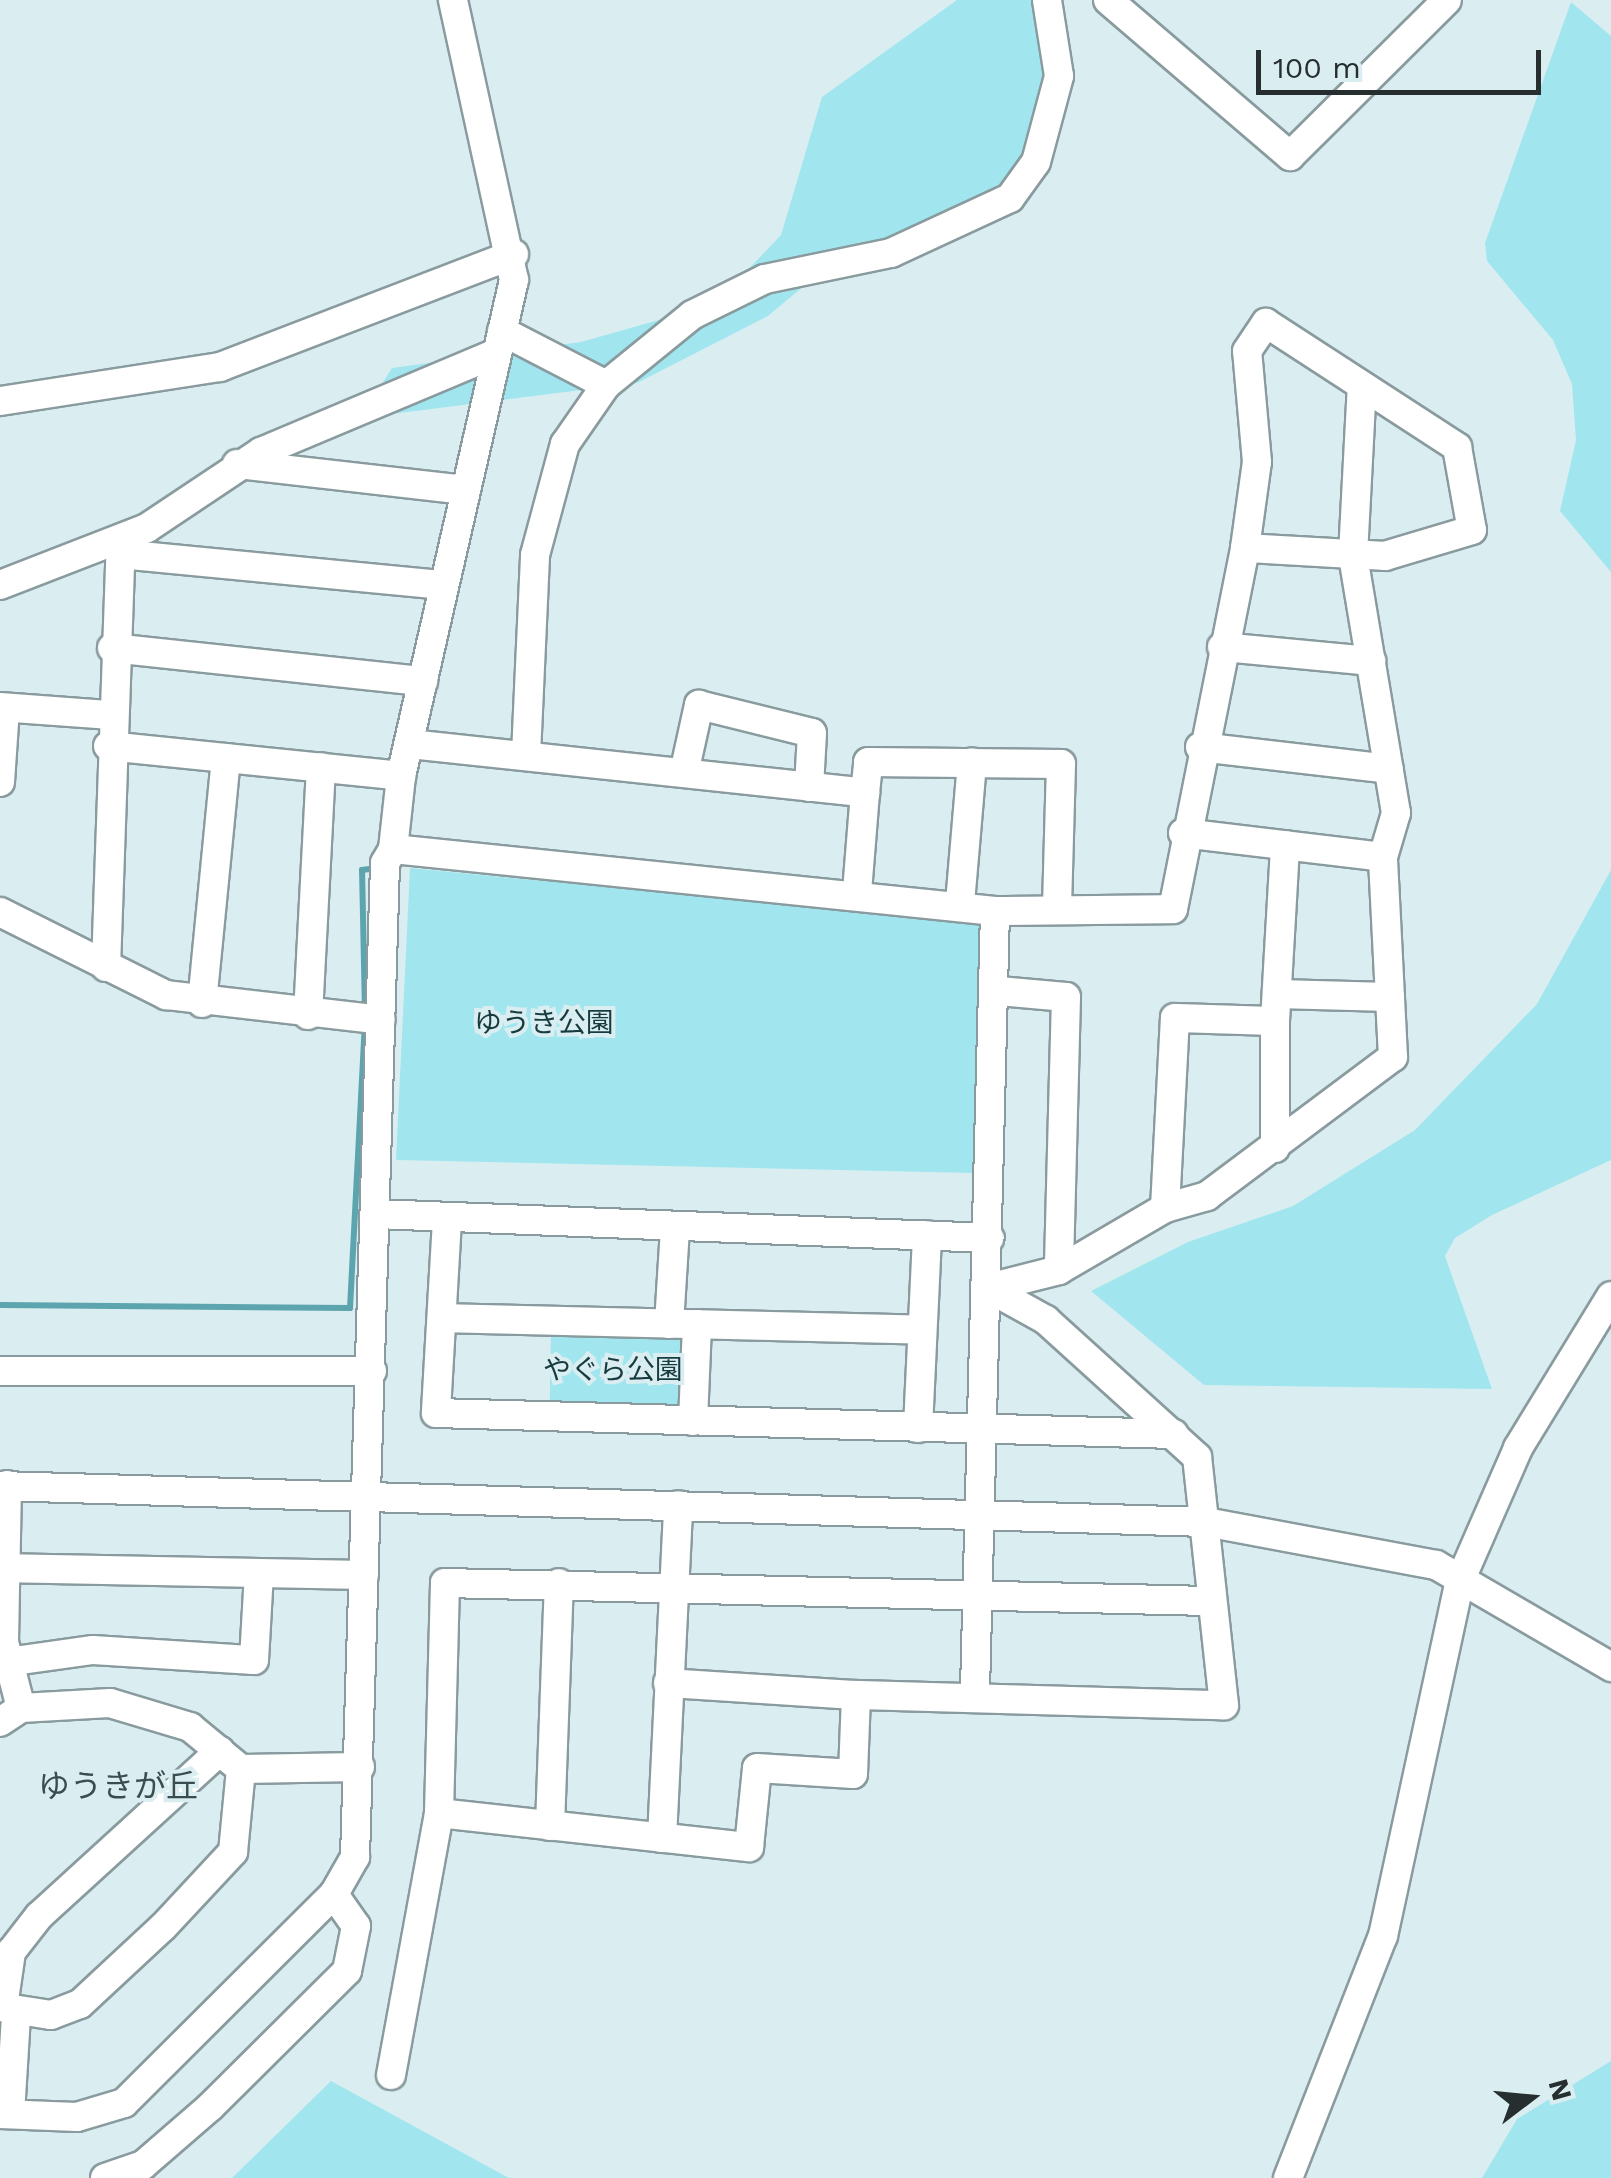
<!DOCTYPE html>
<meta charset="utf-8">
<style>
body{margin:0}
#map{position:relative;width:1611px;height:2178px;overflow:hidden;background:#daeef1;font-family:"Work Sans","Noto Sans JP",sans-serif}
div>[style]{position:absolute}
.green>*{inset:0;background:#a1e6ef;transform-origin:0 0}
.stream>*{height:6px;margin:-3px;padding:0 3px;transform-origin:3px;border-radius:3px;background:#5da5ae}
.roads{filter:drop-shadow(2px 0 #899b9e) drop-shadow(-2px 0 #899b9e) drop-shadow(0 2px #899b9e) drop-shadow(0 -2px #899b9e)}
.minor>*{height:28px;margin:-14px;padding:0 14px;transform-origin:14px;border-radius:14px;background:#fff}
span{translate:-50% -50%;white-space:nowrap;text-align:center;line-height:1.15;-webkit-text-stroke:8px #daeef1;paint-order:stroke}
.park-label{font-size:28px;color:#173b3f}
.quarter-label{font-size:32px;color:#3b4c4e}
.north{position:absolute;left:1481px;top:2048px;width:100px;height:100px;-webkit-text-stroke:8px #daeef1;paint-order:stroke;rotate:74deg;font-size:28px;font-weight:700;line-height:40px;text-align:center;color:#262e2f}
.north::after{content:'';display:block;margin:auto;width:35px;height:45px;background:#262e2f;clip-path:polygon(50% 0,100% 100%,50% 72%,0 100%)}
.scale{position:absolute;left:1256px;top:50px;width:285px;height:45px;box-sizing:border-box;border:5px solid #262e2f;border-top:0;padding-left:12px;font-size:30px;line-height:35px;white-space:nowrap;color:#262e2f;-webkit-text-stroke:8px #daeef1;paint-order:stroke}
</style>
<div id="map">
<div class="green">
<div style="clip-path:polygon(957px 0,1058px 0,1047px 139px,975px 223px,923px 254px,817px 275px,768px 316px,637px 383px,360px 418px,392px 368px,581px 342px,694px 310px,740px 278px,781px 235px,822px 97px)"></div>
<div style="clip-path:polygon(1571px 2px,1611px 36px,1611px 572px,1560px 511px,1576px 440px,1572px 384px,1553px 340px,1487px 261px,1485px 243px)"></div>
<div style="clip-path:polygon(410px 868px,980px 923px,973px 1173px,396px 1160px)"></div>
<div style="clip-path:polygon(1611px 870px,1611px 1160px,1492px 1215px,1455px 1238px,1445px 1256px,1492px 1389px,1204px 1385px,1091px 1291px,1188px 1242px,1293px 1206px,1415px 1130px,1537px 1004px)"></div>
<div style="left:551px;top:1330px;width:134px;height:76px;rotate:1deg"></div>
<div style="clip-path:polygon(1611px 2061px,1611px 2178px,1482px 2178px,1517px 2119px)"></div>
<div style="clip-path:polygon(331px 2081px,509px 2178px,232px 2178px)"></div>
</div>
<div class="stream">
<div style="left:365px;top:1012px;width:142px;rotate:-91.2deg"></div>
<div style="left:362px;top:870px;width:15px;rotate:-8deg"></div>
<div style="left:0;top:1305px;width:350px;rotate:0.5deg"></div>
<div style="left:350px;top:1308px;width:284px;rotate:-87deg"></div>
</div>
<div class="roads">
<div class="minor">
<div style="left:1108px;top:0;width:240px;rotate:40.6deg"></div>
<div style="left:1290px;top:156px;width:221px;rotate:-44.8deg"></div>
<div style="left:502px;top:331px;width:117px;rotate:27.4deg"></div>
<div style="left:0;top:401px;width:223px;rotate:-8.8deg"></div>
<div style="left:220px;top:367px;width:315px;rotate:-21deg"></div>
<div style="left:237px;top:464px;width:229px;rotate:6.5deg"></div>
<div style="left:120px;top:554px;width:325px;rotate:5.5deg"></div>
<div style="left:0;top:585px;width:158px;rotate:-21.2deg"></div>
<div style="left:147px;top:528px;width:137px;rotate:-33.7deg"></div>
<div style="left:261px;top:452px;width:255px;rotate:-22.8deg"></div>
<div style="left:1222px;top:647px;width:150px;rotate:5.4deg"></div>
<div style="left:112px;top:648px;width:313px;rotate:6.1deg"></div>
<div style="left:0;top:707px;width:108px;rotate:4.2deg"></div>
<div style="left:410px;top:744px;width:458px;rotate:6.1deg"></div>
<div style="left:865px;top:793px;width:31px;rotate:-84deg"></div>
<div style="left:868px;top:762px;width:193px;rotate:0.6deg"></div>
<div style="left:1061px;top:764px;width:146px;rotate:91.6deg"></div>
<div style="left:108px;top:746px;width:295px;rotate:5.8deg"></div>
<div style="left:1200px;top:747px;width:190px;rotate:6.6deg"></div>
<div style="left:526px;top:755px;width:200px;rotate:-87.4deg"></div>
<div style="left:535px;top:555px;width:115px;rotate:-74.9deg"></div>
<div style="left:565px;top:444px;width:72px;rotate:-55.2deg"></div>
<div style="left:606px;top:385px;width:111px;rotate:-39.1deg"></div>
<div style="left:692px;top:315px;width:81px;rotate:-26.3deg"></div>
<div style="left:765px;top:279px;width:129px;rotate:-11.7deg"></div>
<div style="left:891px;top:253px;width:131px;rotate:-24.8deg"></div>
<div style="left:1010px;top:198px;width:44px;rotate:-54.2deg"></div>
<div style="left:1036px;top:162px;width:89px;rotate:-75deg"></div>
<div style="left:1059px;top:76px;width:77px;rotate:-99deg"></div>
<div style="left:684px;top:773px;width:70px;rotate:-77.6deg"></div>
<div style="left:699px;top:705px;width:116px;rotate:13.9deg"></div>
<div style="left:812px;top:733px;width:54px;rotate:93.2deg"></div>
<div style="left:0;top:782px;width:74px;rotate:-86.1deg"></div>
<div style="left:1183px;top:833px;width:201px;rotate:6.8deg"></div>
<div style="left:393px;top:849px;width:73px;rotate:-83.7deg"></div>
<div style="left:401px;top:776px;width:509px;rotate:-77.17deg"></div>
<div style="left:514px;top:280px;width:287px;rotate:-102.3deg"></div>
<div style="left:857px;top:892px;width:99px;rotate:-85.4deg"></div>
<div style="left:960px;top:903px;width:141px;rotate:-85.1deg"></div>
<div style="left:995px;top:911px;width:178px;rotate:-0.6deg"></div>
<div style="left:1173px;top:909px;width:368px;rotate:-78.7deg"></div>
<div style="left:1245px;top:548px;width:87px;rotate:-82.1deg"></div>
<div style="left:1257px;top:462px;width:111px;rotate:-95.1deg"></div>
<div style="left:1247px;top:351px;width:34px;rotate:-56deg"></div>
<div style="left:1266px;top:323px;width:228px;rotate:33deg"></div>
<div style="left:1457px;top:447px;width:84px;rotate:79.8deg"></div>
<div style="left:1472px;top:530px;width:91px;rotate:163.4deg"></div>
<div style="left:1385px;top:556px;width:140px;rotate:-176.7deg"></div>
<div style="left:0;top:912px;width:186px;rotate:26.6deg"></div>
<div style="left:166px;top:995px;width:216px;rotate:6.6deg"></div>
<div style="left:106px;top:967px;width:428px;rotate:-88deg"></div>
<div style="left:999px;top:991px;width:67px;rotate:5.1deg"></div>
<div style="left:1066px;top:997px;width:273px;rotate:91.5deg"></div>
<div style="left:1277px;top:994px;width:113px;rotate:1.5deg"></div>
<div style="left:202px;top:1003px;width:246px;rotate:-84.4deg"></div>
<div style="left:308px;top:1015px;width:248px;rotate:-87deg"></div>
<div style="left:1275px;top:1021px;width:127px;rotate:90deg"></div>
<div style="left:1165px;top:1208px;width:190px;rotate:-87deg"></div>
<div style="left:1175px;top:1018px;width:100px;rotate:1.7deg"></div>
<div style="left:1275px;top:1021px;width:176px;rotate:-86.7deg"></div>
<div style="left:376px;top:1214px;width:614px;rotate:2.24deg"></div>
<div style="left:447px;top:1220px;width:193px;rotate:93.3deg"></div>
<div style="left:436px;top:1413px;width:738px;rotate:1.63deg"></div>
<div style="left:988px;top:1288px;width:73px;rotate:-14.2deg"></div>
<div style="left:1059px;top:1270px;width:123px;rotate:-30.3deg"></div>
<div style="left:1165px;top:1208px;width:44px;rotate:-15.9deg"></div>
<div style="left:1207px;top:1196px;width:232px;rotate:-36.8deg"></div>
<div style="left:1393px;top:1057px;width:200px;rotate:-92.9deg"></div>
<div style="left:1383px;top:857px;width:46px;rotate:-73.5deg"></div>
<div style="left:1396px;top:813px;width:262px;rotate:-99.5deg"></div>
<div style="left:1353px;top:555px;width:169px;rotate:-87deg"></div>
<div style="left:443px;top:1318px;width:479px;rotate:1.4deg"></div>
<div style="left:669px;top:1324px;width:95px;rotate:-86.4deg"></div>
<div style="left:0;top:1371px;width:372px"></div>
<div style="left:693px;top:1421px;width:97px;rotate:-87.6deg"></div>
<div style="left:918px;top:1428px;width:193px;rotate:-87.3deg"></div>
<div style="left:7px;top:1485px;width:157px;rotate:91.1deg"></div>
<div style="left:4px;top:1642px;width:68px;rotate:75.6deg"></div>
<div style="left:0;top:1486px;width:1207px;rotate:1.71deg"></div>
<div style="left:1206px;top:1522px;width:234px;rotate:10.6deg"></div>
<div style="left:1436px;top:1565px;width:203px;rotate:30.2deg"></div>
<div style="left:0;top:1568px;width:364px;rotate:1.1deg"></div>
<div style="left:0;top:1663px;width:94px;rotate:-8deg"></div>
<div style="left:93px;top:1650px;width:161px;rotate:3.6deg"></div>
<div style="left:254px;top:1660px;width:86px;rotate:-86.7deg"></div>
<div style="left:668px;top:1683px;width:188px;rotate:3.7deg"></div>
<div style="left:0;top:1722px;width:25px;rotate:-34deg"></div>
<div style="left:21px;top:1708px;width:89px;rotate:-3.2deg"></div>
<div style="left:110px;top:1703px;width:84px;rotate:16.7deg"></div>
<div style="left:190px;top:1727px;width:66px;rotate:39.5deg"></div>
<div style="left:241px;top:1769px;width:119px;rotate:-1deg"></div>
<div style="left:439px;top:1813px;width:312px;rotate:6.3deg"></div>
<div style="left:749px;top:1847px;width:79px;rotate:-84.2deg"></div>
<div style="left:757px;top:1768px;width:96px;rotate:3.6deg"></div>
<div style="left:853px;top:1774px;width:79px;rotate:-87.8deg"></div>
<div style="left:856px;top:1695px;width:368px;rotate:1.6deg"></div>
<div style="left:1224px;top:1705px;width:249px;rotate:-96.2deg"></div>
<div style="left:1197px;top:1457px;width:204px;rotate:-137.8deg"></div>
<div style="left:1046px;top:1320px;width:66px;rotate:-151.1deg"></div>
<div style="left:550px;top:1826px;width:243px;rotate:-87.9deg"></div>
<div style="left:662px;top:1838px;width:333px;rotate:-87.2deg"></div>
<div style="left:0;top:2007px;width:52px;rotate:8.9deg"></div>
<div style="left:51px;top:2015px;width:31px;rotate:-21deg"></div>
<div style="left:80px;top:2004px;width:113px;rotate:-42.9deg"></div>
<div style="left:163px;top:1927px;width:103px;rotate:-47deg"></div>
<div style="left:233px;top:1852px;width:83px;rotate:-84.5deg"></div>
<div style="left:3px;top:2007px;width:56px;rotate:-81.7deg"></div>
<div style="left:11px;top:1952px;width:46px;rotate:-52.1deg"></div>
<div style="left:39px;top:1916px;width:245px;rotate:-42.4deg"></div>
<div style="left:391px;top:2075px;width:266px;rotate:-79.6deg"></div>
<div style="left:439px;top:1813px;width:230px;rotate:-88.5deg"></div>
<div style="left:445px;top:1583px;width:766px;rotate:1.35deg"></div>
<div style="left:0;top:2114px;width:77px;rotate:2.2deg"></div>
<div style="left:77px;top:2117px;width:49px;rotate:-16.6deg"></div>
<div style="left:124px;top:2103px;width:296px;rotate:-44.9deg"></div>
<div style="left:334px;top:1894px;width:43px;rotate:-60.4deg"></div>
<div style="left:355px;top:1857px;width:994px;rotate:-88.27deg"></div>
<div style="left:385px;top:863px;width:16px;rotate:-60deg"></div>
<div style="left:393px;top:849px;width:605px;rotate:5.88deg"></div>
<div style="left:995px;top:911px;width:781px;rotate:91.47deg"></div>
<div style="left:10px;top:2114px;width:99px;rotate:-86.5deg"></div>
<div style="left:105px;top:2178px;width:40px;rotate:-18.9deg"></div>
<div style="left:143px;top:2165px;width:89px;rotate:-40.9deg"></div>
<div style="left:210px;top:2107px;width:193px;rotate:-44.8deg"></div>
<div style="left:347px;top:1971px;width:46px;rotate:-78.7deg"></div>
<div style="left:356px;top:1926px;width:39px;rotate:-125deg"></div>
<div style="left:1288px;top:2178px;width:260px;rotate:-68.6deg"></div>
<div style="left:1383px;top:1936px;width:363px;rotate:-77.8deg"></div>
<div style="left:1460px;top:1581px;width:145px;rotate:-66.4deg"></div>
<div style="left:1518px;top:1448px;width:178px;rotate:-58.5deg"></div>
</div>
</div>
<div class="park-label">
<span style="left:544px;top:1023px">ゆうき公園</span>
<span style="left:613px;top:1370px">やぐら公園</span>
</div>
<div class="quarter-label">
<span style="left:118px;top:1786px">ゆうきが丘</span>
</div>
<div class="north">N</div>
<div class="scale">100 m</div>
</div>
